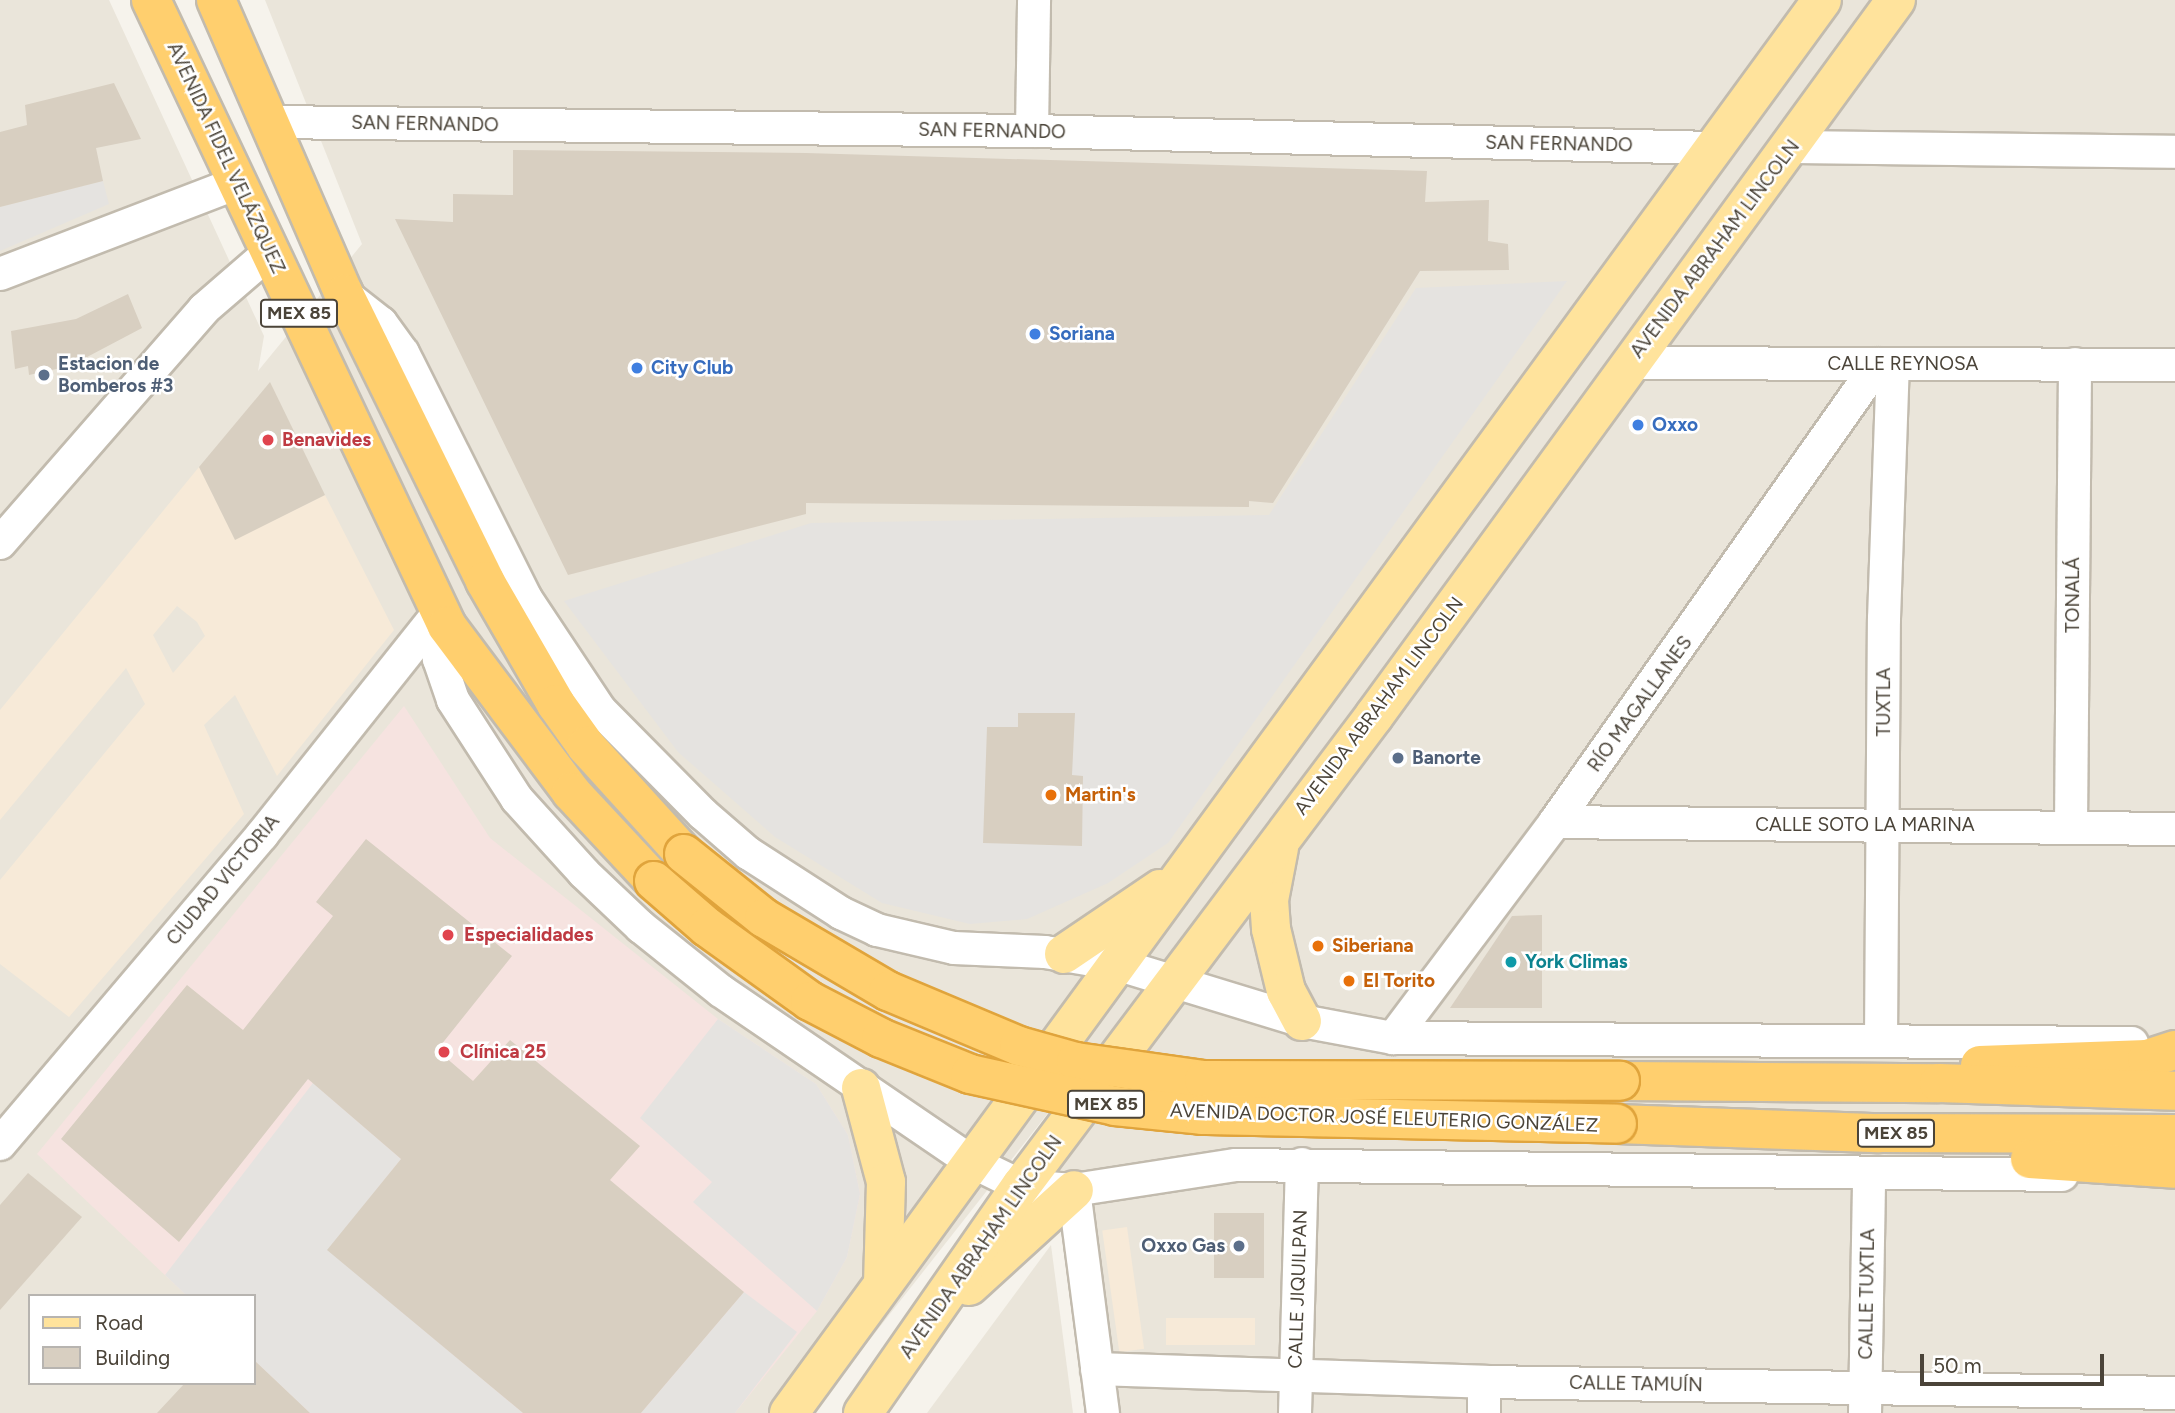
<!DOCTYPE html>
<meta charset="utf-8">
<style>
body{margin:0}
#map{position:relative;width:2175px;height:1413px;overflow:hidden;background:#f6f3ec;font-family:Figtree,sans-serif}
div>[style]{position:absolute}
.residential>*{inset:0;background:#eae5da}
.commercial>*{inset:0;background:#f7ead8;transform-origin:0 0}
.medical>*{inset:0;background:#f6e3e0}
.parking>*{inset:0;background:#e5e3e0}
.building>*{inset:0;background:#d8cfc1;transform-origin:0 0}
.roads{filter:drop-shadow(2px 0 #c2bbae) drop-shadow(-2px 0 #c2bbae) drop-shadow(0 2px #c2bbae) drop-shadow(0 -2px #c2bbae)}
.minor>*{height:32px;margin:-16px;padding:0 16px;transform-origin:16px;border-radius:16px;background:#fff}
.major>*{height:38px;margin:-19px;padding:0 19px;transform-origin:19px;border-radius:19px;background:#ffe39c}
.highway>*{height:38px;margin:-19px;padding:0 19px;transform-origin:19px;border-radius:19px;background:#ffcf6e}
.bridges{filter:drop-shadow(2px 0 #e0a43c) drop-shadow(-2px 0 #e0a43c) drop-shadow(0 2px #e0a43c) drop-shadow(0 -2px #e0a43c)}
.highway-bridge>*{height:38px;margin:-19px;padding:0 19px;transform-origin:19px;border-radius:19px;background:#ffcf6e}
.dots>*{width:19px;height:19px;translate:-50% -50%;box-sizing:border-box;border:4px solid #fff;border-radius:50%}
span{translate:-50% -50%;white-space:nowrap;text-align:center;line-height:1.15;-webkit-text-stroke:5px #fff;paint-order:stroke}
.shield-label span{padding:2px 5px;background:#fff;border:2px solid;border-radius:5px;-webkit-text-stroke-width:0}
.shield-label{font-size:18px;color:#4b4439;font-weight:700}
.street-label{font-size:19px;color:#4b4439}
.shop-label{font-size:19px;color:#366cbe;font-weight:700}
.left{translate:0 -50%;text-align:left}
.service-label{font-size:19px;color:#4e5e75;font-weight:700}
.right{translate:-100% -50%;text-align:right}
.health-label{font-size:19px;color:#be3a42;font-weight:700}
.food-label{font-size:19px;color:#c56008;font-weight:700}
.culture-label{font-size:19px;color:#0d838f;font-weight:700}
.legend{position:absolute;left:28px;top:1294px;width:228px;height:91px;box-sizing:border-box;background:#fff;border:2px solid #b7b4b0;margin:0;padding:9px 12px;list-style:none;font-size:21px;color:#4b4439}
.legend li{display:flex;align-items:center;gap:14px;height:35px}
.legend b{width:35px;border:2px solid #b7b4b0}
.scale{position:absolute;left:1920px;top:1354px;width:184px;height:32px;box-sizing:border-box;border:4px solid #4b4439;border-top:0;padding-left:9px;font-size:21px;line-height:24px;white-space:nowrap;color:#4b4439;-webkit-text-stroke:5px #fff;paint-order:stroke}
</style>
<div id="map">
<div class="residential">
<div style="clip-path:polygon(evenodd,0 0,109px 0,264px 336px,258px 371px,362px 244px,265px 0,2175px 0,2175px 1413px,1094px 1413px,1048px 1113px,812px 1413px,0 1413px,0 0,30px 1296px,254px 1296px,254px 1383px,30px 1383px,30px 1296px)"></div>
<div style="clip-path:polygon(1051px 1245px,1073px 1413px,927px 1413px)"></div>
</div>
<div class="commercial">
<div style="clip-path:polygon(evenodd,199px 467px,235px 539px,325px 495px,394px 630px,277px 776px,235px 695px,204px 725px,244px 814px,69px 1017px,0 964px,0 880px,145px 704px,126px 668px,0 820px,0 710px,199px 467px,177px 606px,197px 622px,205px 636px,173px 673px,153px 635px,177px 606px)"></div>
<div style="left:1127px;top:1227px;width:123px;height:25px;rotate:82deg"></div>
<div style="left:1255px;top:1318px;width:27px;height:89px;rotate:90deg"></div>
</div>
<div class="medical">
<div style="clip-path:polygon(404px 706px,490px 838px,718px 1019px,816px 1084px,848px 1135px,860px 1194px,847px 1257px,817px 1311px,735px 1413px,310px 1413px,254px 1360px,254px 1296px,187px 1296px,37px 1154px)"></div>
</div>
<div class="parking">
<div style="clip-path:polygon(103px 181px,109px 204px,0 251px,0 207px)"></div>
<div style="clip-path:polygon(1567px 281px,1168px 843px,1108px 883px,1027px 919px,970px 924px,882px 903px,775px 837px,678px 752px,564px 601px,811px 523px,1269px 515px,1416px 288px)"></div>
<div style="clip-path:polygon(718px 1019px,816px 1084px,848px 1135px,860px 1194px,847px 1257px,817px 1311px,693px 1202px,712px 1182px,640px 1118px)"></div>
<div style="clip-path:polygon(313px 1083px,401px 1159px,328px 1250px,523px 1413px,310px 1413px,254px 1360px,254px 1296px,187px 1296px,165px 1275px)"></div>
<div style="clip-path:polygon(744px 1292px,797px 1332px,735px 1413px,641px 1413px)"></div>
</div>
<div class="building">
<div style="clip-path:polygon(114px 83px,141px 139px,96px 148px,103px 181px,0 207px,0 132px,27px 125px,25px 105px)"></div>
<div style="clip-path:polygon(513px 150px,806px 153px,1427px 171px,1425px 202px,1489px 200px,1488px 241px,1508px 244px,1509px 270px,1420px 271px,1273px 503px,1249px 501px,1249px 507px,806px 503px,806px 514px,568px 575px,395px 219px,453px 222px,453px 194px,513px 195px)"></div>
<div style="clip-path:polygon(128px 294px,142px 328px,70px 366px,29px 375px,28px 366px,15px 369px,11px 331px,76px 319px)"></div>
<div style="clip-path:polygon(270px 382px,325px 495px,235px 540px,199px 467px)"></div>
<div style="clip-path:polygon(1018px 713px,1075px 713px,1072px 775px,1083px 776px,1082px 846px,983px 843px,987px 727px,1018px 727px)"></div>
<div style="clip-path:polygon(366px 839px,512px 956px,437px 1050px,473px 1081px,510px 1040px,640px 1146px,610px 1180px,744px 1292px,641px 1413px,523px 1413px,327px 1250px,401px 1159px,308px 1079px,179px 1242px,61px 1139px,187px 985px,243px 1030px,333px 916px,316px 902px)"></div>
<div style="clip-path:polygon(1542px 915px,1542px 1008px,1450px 1008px,1512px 916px)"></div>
<div style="clip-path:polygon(28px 1173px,82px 1217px,0 1310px,0 1205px)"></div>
<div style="left:1264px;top:1213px;width:65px;height:50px;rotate:90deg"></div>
<div style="clip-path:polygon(254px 1360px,310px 1413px,157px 1413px,185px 1383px,254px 1383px)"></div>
</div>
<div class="roads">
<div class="minor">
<div style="left:270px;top:122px;width:762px;rotate:0.68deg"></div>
<div style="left:1032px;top:131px;width:682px;rotate:1.43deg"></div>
<div style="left:1032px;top:131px;width:131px;rotate:-89.1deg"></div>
<div style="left:1791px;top:147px;width:384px;rotate:0.7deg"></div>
<div style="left:0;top:274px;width:254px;rotate:-21deg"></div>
<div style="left:344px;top:294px;width:47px;rotate:38.1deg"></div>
<div style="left:381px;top:323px;width:37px;rotate:54deg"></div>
<div style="left:403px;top:353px;width:273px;rotate:63.4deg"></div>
<div style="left:525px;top:597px;width:136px;rotate:56.4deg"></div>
<div style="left:600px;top:710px;width:146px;rotate:45.3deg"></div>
<div style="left:703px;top:814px;width:60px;rotate:40.9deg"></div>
<div style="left:748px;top:853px;width:111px;rotate:32.8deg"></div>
<div style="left:841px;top:913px;width:40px;rotate:25deg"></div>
<div style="left:877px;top:930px;width:79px;rotate:13.2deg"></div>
<div style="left:954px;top:948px;width:91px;rotate:2.5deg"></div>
<div style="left:1045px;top:952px;width:72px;rotate:9.6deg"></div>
<div style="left:1116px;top:964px;width:195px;rotate:17deg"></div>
<div style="left:1302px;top:1021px;width:93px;rotate:10.6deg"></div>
<div style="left:1393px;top:1038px;width:739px;rotate:0.39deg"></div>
<div style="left:1631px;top:363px;width:544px;rotate:0.21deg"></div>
<div style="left:0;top:543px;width:310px;rotate:-48.9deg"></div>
<div style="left:204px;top:309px;width:87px;rotate:-40.8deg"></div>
<div style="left:447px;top:626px;width:34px;rotate:104deg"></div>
<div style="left:439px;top:659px;width:43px;rotate:71.1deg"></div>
<div style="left:453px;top:700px;width:118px;rotate:57.1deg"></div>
<div style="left:517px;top:799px;width:100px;rotate:47.8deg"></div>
<div style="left:584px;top:873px;width:79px;rotate:43.5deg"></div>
<div style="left:641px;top:927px;width:102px;rotate:38.7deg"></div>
<div style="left:721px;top:991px;width:304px;rotate:34.3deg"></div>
<div style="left:972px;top:1162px;width:55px;rotate:26.1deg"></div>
<div style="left:1021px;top:1186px;width:53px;rotate:4.3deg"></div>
<div style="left:1074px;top:1190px;width:164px;rotate:-8.8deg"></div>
<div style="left:1236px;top:1165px;width:826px;rotate:0.69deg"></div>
<div style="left:1555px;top:822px;width:620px;rotate:0.65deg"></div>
<div style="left:2071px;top:826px;width:462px;rotate:-89.5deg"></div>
<div style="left:1393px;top:1038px;width:270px;rotate:-53.1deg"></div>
<div style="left:1555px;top:822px;width:560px;rotate:-54.81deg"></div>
<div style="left:1881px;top:1040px;width:421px;rotate:-89.6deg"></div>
<div style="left:1884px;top:619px;width:255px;rotate:-88deg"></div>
<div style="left:0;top:1144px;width:405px;rotate:-49.7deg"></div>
<div style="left:262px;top:835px;width:286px;rotate:-51.5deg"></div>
<div style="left:1074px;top:1190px;width:225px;rotate:82.6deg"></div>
<div style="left:1097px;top:1369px;width:387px;rotate:1.9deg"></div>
<div style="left:1484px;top:1382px;width:691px;rotate:0.91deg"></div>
<div style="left:1295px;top:1413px;width:249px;rotate:-88.4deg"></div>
<div style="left:1484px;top:1413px;width:31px;rotate:-90deg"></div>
<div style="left:1865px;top:1413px;width:239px;rotate:-89deg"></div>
</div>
<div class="major">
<div style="left:1279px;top:848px;width:53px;rotate:100.9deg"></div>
<div style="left:1269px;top:900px;width:29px;rotate:86deg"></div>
<div style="left:1271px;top:929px;width:64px;rotate:76.4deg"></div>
<div style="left:1286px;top:991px;width:34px;rotate:62deg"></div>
<div style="left:1064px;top:954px;width:116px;rotate:-34.1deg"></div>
<div style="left:861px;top:1088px;width:97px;rotate:75.1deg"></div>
<div style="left:886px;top:1182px;width:100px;rotate:91.7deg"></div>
<div style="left:969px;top:1286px;width:142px;rotate:-42.4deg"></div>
<div style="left:789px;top:1413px;width:1750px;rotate:-53.83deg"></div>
<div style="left:863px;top:1413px;width:277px;rotate:-55.2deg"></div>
<div style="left:1021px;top:1186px;width:588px;rotate:-53.09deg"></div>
<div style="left:1374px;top:716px;width:886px;rotate:-53.91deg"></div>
</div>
<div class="highway">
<div style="left:151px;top:0;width:692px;rotate:64.69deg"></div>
<div style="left:447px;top:626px;width:207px;rotate:53.2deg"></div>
<div style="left:571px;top:792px;width:122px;rotate:47deg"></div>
<div style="left:216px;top:0;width:321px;rotate:66.5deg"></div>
<div style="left:344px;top:294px;width:320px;rotate:63.8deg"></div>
<div style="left:485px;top:581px;width:142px;rotate:60deg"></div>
<div style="left:556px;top:704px;width:52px;rotate:54.5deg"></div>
<div style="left:586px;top:746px;width:146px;rotate:47.8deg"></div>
<div style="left:1980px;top:1065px;width:167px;rotate:-2.1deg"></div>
<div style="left:2147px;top:1059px;width:29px;rotate:-18deg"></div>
<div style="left:1620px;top:1081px;width:319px;rotate:0.4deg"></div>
<div style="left:1939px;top:1083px;width:236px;rotate:1.9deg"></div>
<div style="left:1617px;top:1124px;width:262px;rotate:2deg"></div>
<div style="left:1879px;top:1133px;width:296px;rotate:0.2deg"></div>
<div style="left:2030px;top:1159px;width:145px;rotate:3.9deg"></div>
</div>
</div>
<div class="bridges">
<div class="highway-bridge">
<div style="left:684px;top:854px;width:102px;rotate:38.7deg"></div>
<div style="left:764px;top:918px;width:144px;rotate:30.5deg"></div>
<div style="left:888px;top:991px;width:142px;rotate:22.8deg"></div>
<div style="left:1019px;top:1046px;width:59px;rotate:15.7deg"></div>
<div style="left:1076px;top:1062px;width:129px;rotate:8deg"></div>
<div style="left:1204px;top:1080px;width:416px;rotate:0.1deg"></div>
<div style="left:654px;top:881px;width:70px;rotate:41deg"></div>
<div style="left:707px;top:927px;width:127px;rotate:35.7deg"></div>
<div style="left:810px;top:1001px;width:80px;rotate:27.5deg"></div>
<div style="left:881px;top:1038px;width:96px;rotate:22deg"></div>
<div style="left:970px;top:1074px;width:148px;rotate:12.4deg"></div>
<div style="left:1115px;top:1106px;width:87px;rotate:5.9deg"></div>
<div style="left:1202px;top:1115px;width:415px;rotate:1.2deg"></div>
</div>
</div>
<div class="dots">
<div style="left:1035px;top:334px;background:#3f7fe0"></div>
<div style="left:637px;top:368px;background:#3f7fe0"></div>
<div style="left:44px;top:375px;background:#5c6f8a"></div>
<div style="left:1638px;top:425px;background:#3f7fe0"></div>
<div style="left:268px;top:440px;background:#e0444e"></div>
<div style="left:1398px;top:758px;background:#5c6f8a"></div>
<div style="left:1051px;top:795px;background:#e8710a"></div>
<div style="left:448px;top:935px;background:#e0444e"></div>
<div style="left:1318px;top:946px;background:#e8710a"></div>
<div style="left:1511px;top:962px;background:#0f9aa8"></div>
<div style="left:1349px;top:981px;background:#e8710a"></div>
<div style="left:444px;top:1052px;background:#e0444e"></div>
<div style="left:1239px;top:1246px;background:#5c6f8a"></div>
</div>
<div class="shield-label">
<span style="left:299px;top:313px">MEX 85</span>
<span style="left:1106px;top:1104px">MEX 85</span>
<span style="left:1896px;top:1133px">MEX 85</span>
</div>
<div class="street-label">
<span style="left:425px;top:124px;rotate:1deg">SAN FERNANDO</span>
<span style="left:992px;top:131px;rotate:1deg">SAN FERNANDO</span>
<span style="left:1559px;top:144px;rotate:1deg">SAN FERNANDO</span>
<span style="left:226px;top:158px;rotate:65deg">AVENIDA FIDEL VELÁZQUEZ</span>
<span style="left:1715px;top:249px;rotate:-53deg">AVENIDA ABRAHAM LINCOLN</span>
<span style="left:1903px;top:364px">CALLE REYNOSA</span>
<span style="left:2073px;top:595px;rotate:-90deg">TONALÁ</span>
<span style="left:1884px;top:702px;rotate:-90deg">TUXTLA</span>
<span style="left:1640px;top:704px;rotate:-54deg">RÍO MAGALLANES</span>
<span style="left:1379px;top:706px;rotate:-53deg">AVENIDA ABRAHAM LINCOLN</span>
<span style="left:1865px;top:825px">CALLE SOTO LA MARINA</span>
<span style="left:223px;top:880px;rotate:-50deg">CIUDAD VICTORIA</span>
<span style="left:1384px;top:1118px;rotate:2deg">AVENIDA DOCTOR JOSÉ ELEUTERIO GONZÁLEZ</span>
<span style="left:981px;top:1247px;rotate:-55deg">AVENIDA ABRAHAM LINCOLN</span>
<span style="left:1298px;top:1289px;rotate:-88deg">CALLE JIQUILPAN</span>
<span style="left:1867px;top:1294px;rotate:-89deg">CALLE TUXTLA</span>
<span style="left:1636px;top:1384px;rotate:1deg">CALLE TAMUÍN</span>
</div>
<div class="shop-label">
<span class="left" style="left:1049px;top:334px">Soriana</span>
<span class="left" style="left:651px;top:368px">City Club</span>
<span class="left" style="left:1652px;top:425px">Oxxo</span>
</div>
<div class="service-label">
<span class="left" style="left:58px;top:375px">Estacion de<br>Bomberos #3</span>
<span class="left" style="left:1412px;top:758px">Banorte</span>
<span class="right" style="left:1225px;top:1246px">Oxxo Gas</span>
</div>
<div class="health-label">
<span class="left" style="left:282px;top:440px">Benavides</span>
<span class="left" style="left:464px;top:935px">Especialidades</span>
<span class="left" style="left:460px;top:1052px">Clínica 25</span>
</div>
<div class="food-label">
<span class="left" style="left:1065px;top:795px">Martin's</span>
<span class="left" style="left:1332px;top:946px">Siberiana</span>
<span class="left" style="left:1363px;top:981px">El Torito</span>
</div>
<div class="culture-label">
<span class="left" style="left:1525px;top:962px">York Climas</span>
</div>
<ul class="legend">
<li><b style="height:9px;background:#ffe39c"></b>Road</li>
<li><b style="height:19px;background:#d8cfc1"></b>Building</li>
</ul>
<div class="scale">50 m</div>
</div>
